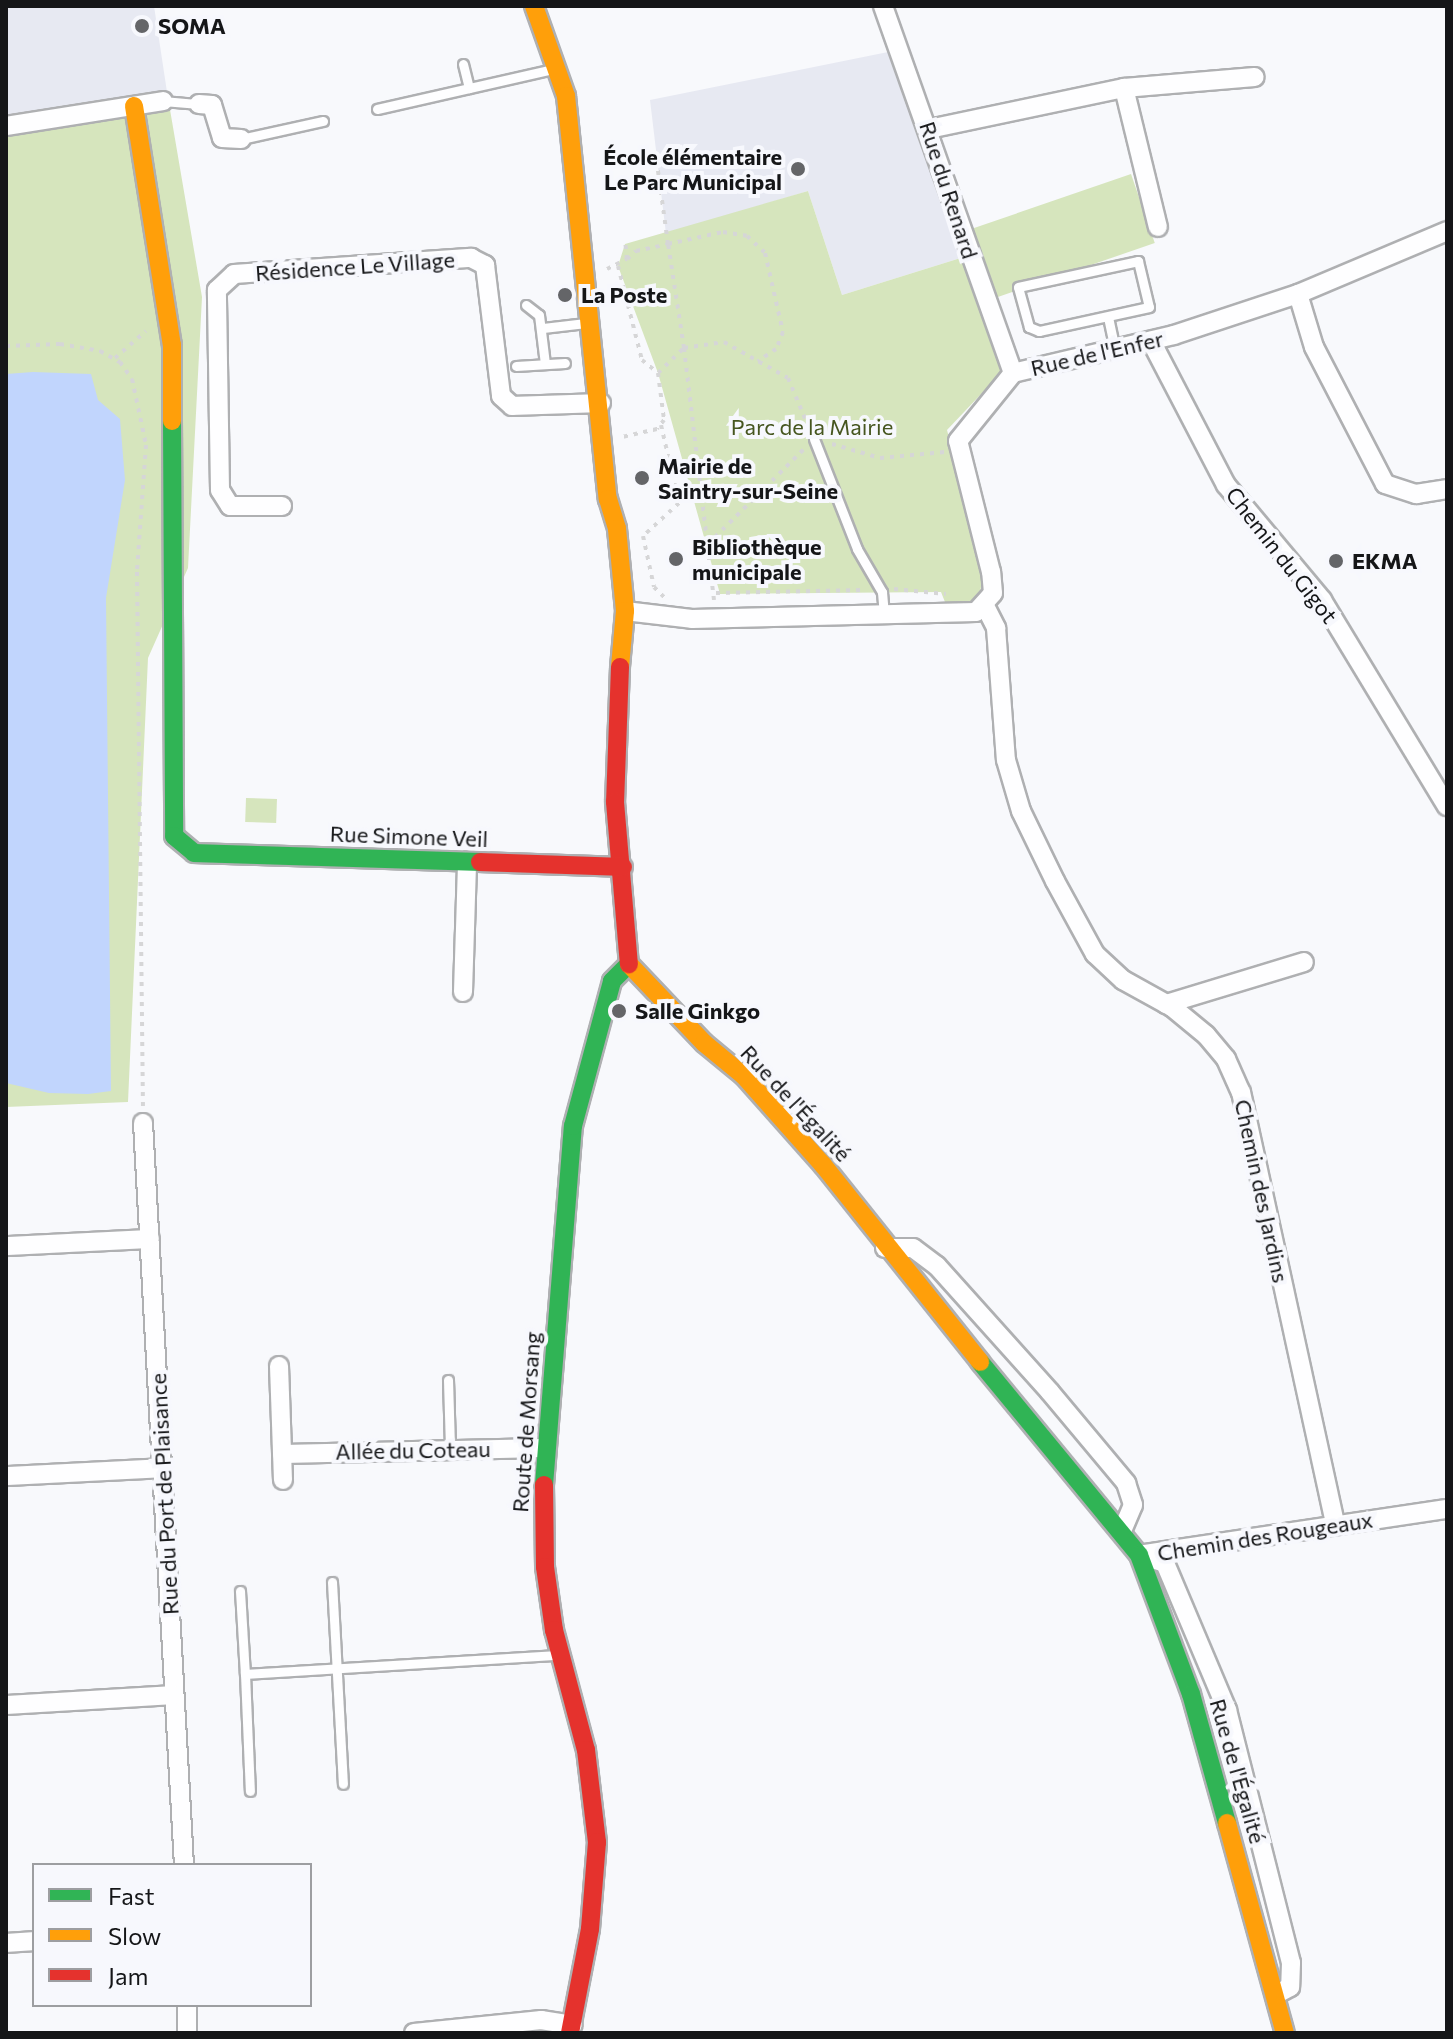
<!DOCTYPE html>
<meta charset="utf-8">
<style>
body{margin:0}
#map{position:relative;width:1453px;height:2039px;overflow:hidden;background:#f8f9fc;font-family:Commissioner,sans-serif}
div>[style]{position:absolute}
.built>*{inset:0;background:#e7e9f2}
.green>*{inset:0;background:#d6e5bd;transform-origin:0 0}
.water>*{inset:0;background:#c1d5fd}
.path>*{height:4px;margin-top:-2px;transform-origin:0;background:repeating-linear-gradient(90deg,#d6d6d7 0 4px,transparent 0 10px)}
.roads{filter:drop-shadow(2px 0 #afb0b2) drop-shadow(-2px 0 #afb0b2) drop-shadow(0 2px #afb0b2) drop-shadow(0 -2px #afb0b2)}
.lane>*{height:9px;margin:-4.5px;padding:0 4.5px;transform-origin:4.5px;border-radius:4.5px;background:#fefeff}
.street>*{height:18px;margin:-9px;padding:0 9px;transform-origin:9px;border-radius:9px;background:#fefeff}
.fast>*{height:18px;margin:-9px;padding:0 9px;transform-origin:9px;border-radius:9px;background:#30b455}
.slow>*{height:18px;margin:-9px;padding:0 9px;transform-origin:9px;border-radius:9px;background:#ff9f0a}
.jam>*{height:18px;margin:-9px;padding:0 9px;transform-origin:9px;border-radius:9px;background:#e5322d}
.dots>*{width:22px;height:22px;translate:-50% -50%;box-sizing:border-box;border:4px solid #f7f8fd;border-radius:50%}
span{translate:-50% -50%;white-space:nowrap;text-align:center;line-height:1.15;-webkit-text-stroke:8px #f7f8fd;paint-order:stroke}
.poi-label{font-size:22px;color:#151618;font-weight:700}
.left{translate:0 -50%;text-align:left}
.right{translate:-100% -50%;text-align:right}
.street-label{font-size:22px;color:#151618}
.park-label{font-size:22px;color:#46561f}
.frame{position:absolute;inset:0;border:8px solid #151618;pointer-events:none}
.legend{position:absolute;left:32px;top:1863px;width:280px;height:144px;box-sizing:border-box;background:#f7f8fd;border:2px solid #9d9ea1;margin:0;padding:10px 14px;list-style:none;font-size:24px;color:#151618}
.legend li{display:flex;align-items:center;gap:16px;height:40px}
.legend b{width:40px;border:2px solid #9d9ea1}
</style>
<div id="map">
<div class="built">
<div style="clip-path:polygon(6px 6px,154px 6px,167px 92px,6px 118px)"></div>
<div style="clip-path:polygon(898px 50px,967px 256px,842px 295px,808px 191px,666px 234px,650px 100px)"></div>
</div>
<div class="green">
<div style="clip-path:polygon(167px 92px,202px 297px,188px 568px,148px 658px,128px 1102px,6px 1107px,6px 118px)"></div>
<div style="left:1131px;top:174px;width:73px;height:169px;rotate:71deg"></div>
<div style="clip-path:polygon(808px 191px,842px 295px,967px 256px,1002px 372px,947px 430px,983px 568px,980px 596px,971px 602px,947px 607px,941px 592px,720px 594px,658px 373px,618px 266px,625px 244px)"></div>
<div style="left:246px;top:798px;width:31px;height:24px;rotate:2deg"></div>
</div>
<div class="water">
<div style="clip-path:polygon(33px 372px,91px 374px,98px 400px,120px 419px,125px 480px,106px 598px,111px 1091px,88px 1094px,49px 1093px,6px 1083px,6px 374px)"></div>
</div>
<div class="path">
<div style="left:627px;top:259px;width:12px;rotate:-42deg"></div>
<div style="left:636px;top:251px;width:33px;rotate:-12deg"></div>
<div style="left:668px;top:244px;width:81px;rotate:-97.8deg"></div>
<div style="left:618px;top:266px;width:97px;rotate:75.7deg"></div>
<div style="left:642px;top:360px;width:21px;rotate:39deg"></div>
<div style="left:658px;top:373px;width:47px;rotate:82.7deg"></div>
<div style="left:664px;top:420px;width:11px;rotate:128deg"></div>
<div style="left:657px;top:429px;width:37px;rotate:167deg"></div>
<div style="left:607px;top:269px;width:22px;rotate:-27deg"></div>
<div style="left:627px;top:259px;width:19px;rotate:-96deg"></div>
<div style="left:6px;top:346px;width:54px;rotate:-2.1deg"></div>
<div style="left:60px;top:344px;width:41px;rotate:9.9deg"></div>
<div style="left:100px;top:351px;width:23px;rotate:29deg"></div>
<div style="left:120px;top:362px;width:21px;rotate:55deg"></div>
<div style="left:132px;top:379px;width:67px;rotate:78deg"></div>
<div style="left:146px;top:445px;width:127px;rotate:94.1deg"></div>
<div style="left:137px;top:572px;width:536px;rotate:89.36deg"></div>
<div style="left:115px;top:358px;width:41px;rotate:-41.1deg"></div>
<div style="left:658px;top:373px;width:36px;rotate:-44deg"></div>
<div style="left:684px;top:348px;width:105px;rotate:-98.7deg"></div>
<div style="left:668px;top:244px;width:56px;rotate:-12.3deg"></div>
<div style="left:723px;top:232px;width:24px;rotate:9deg"></div>
<div style="left:747px;top:236px;width:25px;rotate:43deg"></div>
<div style="left:765px;top:253px;width:81px;rotate:77.2deg"></div>
<div style="left:783px;top:332px;width:18px;rotate:112deg"></div>
<div style="left:776px;top:349px;width:22px;rotate:146deg"></div>
<div style="left:661px;top:425px;width:80px;rotate:77deg"></div>
<div style="left:679px;top:503px;width:49px;rotate:137.5deg"></div>
<div style="left:643px;top:536px;width:52px;rotate:77.8deg"></div>
<div style="left:654px;top:587px;width:16px;rotate:45deg"></div>
<div style="left:832px;top:444px;width:50px;rotate:16.3deg"></div>
<div style="left:880px;top:458px;width:65px;rotate:-5.3deg"></div>
<div style="left:708px;top:544px;width:136px;rotate:-44.7deg"></div>
<div style="left:894px;top:589px;width:52px;rotate:5.5deg"></div>
<div style="left:716px;top:593px;width:149px;rotate:-1.2deg"></div>
<div style="left:714px;top:600px;width:254px;rotate:-96.8deg"></div>
<div style="left:684px;top:348px;width:40px;rotate:-8.5deg"></div>
<div style="left:724px;top:342px;width:73px;rotate:29.4deg"></div>
<div style="left:788px;top:378px;width:54px;rotate:67.2deg"></div>
</div>
<div class="roads">
<div class="lane">
<div style="left:463px;top:64px;width:25px;rotate:76deg"></div>
<div style="left:163px;top:101px;width:36px;rotate:5deg"></div>
<div style="left:377px;top:109px;width:180px;rotate:-12.8deg"></div>
<div style="left:241px;top:139px;width:84px;rotate:-12.4deg"></div>
<div style="left:1138px;top:261px;width:47px;rotate:76.6deg"></div>
<div style="left:1149px;top:307px;width:113px;rotate:167.7deg"></div>
<div style="left:1039px;top:331px;width:11px;rotate:-158deg"></div>
<div style="left:1029px;top:327px;width:41px;rotate:-105.4deg"></div>
<div style="left:1018px;top:287px;width:123px;rotate:-12.2deg"></div>
<div style="left:526px;top:305px;width:16px;rotate:38deg"></div>
<div style="left:539px;top:315px;width:49px;rotate:83deg"></div>
<div style="left:1108px;top:317px;width:34px;rotate:78deg"></div>
<div style="left:543px;top:328px;width:43px;rotate:-6.6deg"></div>
<div style="left:516px;top:366px;width:49px;rotate:-3.5deg"></div>
<div style="left:814px;top:439px;width:118px;rotate:68.6deg"></div>
<div style="left:857px;top:549px;width:50px;rotate:59.8deg"></div>
<div style="left:882px;top:592px;width:24px;rotate:85deg"></div>
<div style="left:448px;top:1380px;width:69px;rotate:88.3deg"></div>
<div style="left:332px;top:1582px;width:202px;rotate:86.9deg"></div>
<div style="left:240px;top:1591px;width:83px;rotate:86.6deg"></div>
<div style="left:245px;top:1674px;width:313px;rotate:-3.5deg"></div>
<div style="left:245px;top:1674px;width:117px;rotate:87.6deg"></div>
</div>
<div class="street">
<div style="left:883px;top:6px;width:389px;rotate:70.5deg"></div>
<div style="left:1124px;top:88px;width:143px;rotate:76.3deg"></div>
<div style="left:199px;top:104px;width:13px;rotate:4deg"></div>
<div style="left:212px;top:105px;width:34px;rotate:73deg"></div>
<div style="left:222px;top:138px;width:19px;rotate:3deg"></div>
<div style="left:6px;top:126px;width:159px;rotate:-9deg"></div>
<div style="left:929px;top:129px;width:199px;rotate:-11.9deg"></div>
<div style="left:1124px;top:88px;width:131px;rotate:-4.8deg"></div>
<div style="left:1298px;top:294px;width:55px;rotate:73.2deg"></div>
<div style="left:1314px;top:347px;width:154px;rotate:62.6deg"></div>
<div style="left:1385px;top:484px;width:33px;rotate:18deg"></div>
<div style="left:1416px;top:494px;width:31px;rotate:-9deg"></div>
<div style="left:1151px;top:341px;width:162px;rotate:62.5deg"></div>
<div style="left:1226px;top:485px;width:150px;rotate:50.1deg"></div>
<div style="left:1322px;top:600px;width:241px;rotate:58.8deg"></div>
<div style="left:282px;top:506px;width:52px;rotate:180deg"></div>
<div style="left:230px;top:506px;width:19px;rotate:-122deg"></div>
<div style="left:220px;top:490px;width:200px;rotate:-90.9deg"></div>
<div style="left:217px;top:290px;width:23px;rotate:-43deg"></div>
<div style="left:234px;top:274px;width:238px;rotate:-3.9deg"></div>
<div style="left:471px;top:258px;width:16px;rotate:27deg"></div>
<div style="left:485px;top:265px;width:132px;rotate:83deg"></div>
<div style="left:501px;top:396px;width:15px;rotate:42deg"></div>
<div style="left:512px;top:406px;width:89px;rotate:-1.9deg"></div>
<div style="left:985px;top:606px;width:25px;rotate:63deg"></div>
<div style="left:996px;top:628px;width:132px;rotate:85.7deg"></div>
<div style="left:1006px;top:760px;width:53px;rotate:73.6deg"></div>
<div style="left:1021px;top:811px;width:78px;rotate:64.1deg"></div>
<div style="left:1055px;top:881px;width:83px;rotate:61.3deg"></div>
<div style="left:1095px;top:954px;width:38px;rotate:43deg"></div>
<div style="left:1123px;top:980px;width:56px;rotate:28.9deg"></div>
<div style="left:1172px;top:1007px;width:44px;rotate:39.5deg"></div>
<div style="left:1206px;top:1035px;width:31px;rotate:50deg"></div>
<div style="left:1226px;top:1059px;width:36px;rotate:66deg"></div>
<div style="left:1241px;top:1092px;width:442px;rotate:77.7deg"></div>
<div style="left:625px;top:611px;width:67px;rotate:6.8deg"></div>
<div style="left:692px;top:619px;width:284px;rotate:-1.4deg"></div>
<div style="left:976px;top:612px;width:25px;rotate:-48deg"></div>
<div style="left:993px;top:593px;width:21px;rotate:-95deg"></div>
<div style="left:991px;top:572px;width:135px;rotate:-104.1deg"></div>
<div style="left:958px;top:441px;width:87px;rotate:-51deg"></div>
<div style="left:1013px;top:373px;width:165px;rotate:-13.3deg"></div>
<div style="left:1174px;top:335px;width:131px;rotate:-18.3deg"></div>
<div style="left:1298px;top:294px;width:162px;rotate:-22.9deg"></div>
<div style="left:463px;top:992px;width:130px;rotate:-88.2deg"></div>
<div style="left:1166px;top:1004px;width:144px;rotate:-16.9deg"></div>
<div style="left:143px;top:1123px;width:743px;rotate:86.84deg"></div>
<div style="left:6px;top:1246px;width:144px;rotate:-2.8deg"></div>
<div style="left:885px;top:1248px;width:28px"></div>
<div style="left:913px;top:1248px;width:30px;rotate:37deg"></div>
<div style="left:937px;top:1266px;width:169px;rotate:48.1deg"></div>
<div style="left:1050px;top:1392px;width:119px;rotate:50.1deg"></div>
<div style="left:1126px;top:1483px;width:23px;rotate:72deg"></div>
<div style="left:1133px;top:1505px;width:28px;rotate:113deg"></div>
<div style="left:279px;top:1366px;width:114px;rotate:88deg"></div>
<div style="left:282px;top:1454px;width:262px;rotate:-1.3deg"></div>
<div style="left:6px;top:1476px;width:156px;rotate:-2.9deg"></div>
<div style="left:1145px;top:1554px;width:305px;rotate:-8.5deg"></div>
<div style="left:1139px;top:1555px;width:27px;rotate:17deg"></div>
<div style="left:1165px;top:1563px;width:160px;rotate:67.1deg"></div>
<div style="left:1227px;top:1710px;width:261px;rotate:75.8deg"></div>
<div style="left:1291px;top:1963px;width:24px;rotate:92deg"></div>
<div style="left:1290px;top:1987px;width:17px;rotate:152deg"></div>
<div style="left:6px;top:1705px;width:168px;rotate:-3.4deg"></div>
<div style="left:6px;top:1943px;width:28px;rotate:-4deg"></div>
<div style="left:187px;top:2033px;width:28px;rotate:-90deg"></div>
<div style="left:414px;top:2033px;width:128px;rotate:-5.8deg"></div>
<div style="left:541px;top:2020px;width:32px;rotate:9deg"></div>
</div>
<div class="fast">
<div style="left:172px;top:421px;width:415px;rotate:89.7deg"></div>
<div style="left:174px;top:836px;width:26px;rotate:40deg"></div>
<div style="left:194px;top:853px;width:286px;rotate:1.8deg"></div>
<div style="left:980px;top:1362px;width:250px;rotate:50.5deg"></div>
<div style="left:1139px;top:1555px;width:148px;rotate:69.5deg"></div>
<div style="left:1191px;top:1694px;width:134px;rotate:74.4deg"></div>
<div style="left:544px;top:1485px;width:360px;rotate:-85.4deg"></div>
<div style="left:573px;top:1126px;width:150px;rotate:-74.9deg"></div>
<div style="left:612px;top:981px;width:24px;rotate:-45deg"></div>
</div>
<div class="slow">
<div style="left:534px;top:6px;width:96px;rotate:70.4deg"></div>
<div style="left:566px;top:96px;width:405px;rotate:84.1deg"></div>
<div style="left:608px;top:499px;width:31px;rotate:73deg"></div>
<div style="left:617px;top:529px;width:82px;rotate:84.4deg"></div>
<div style="left:625px;top:611px;width:56px;rotate:95.1deg"></div>
<div style="left:134px;top:106px;width:242px;rotate:81deg"></div>
<div style="left:172px;top:345px;width:76px;rotate:90deg"></div>
<div style="left:629px;top:964px;width:109px;rotate:46.5deg"></div>
<div style="left:704px;top:1043px;width:52px;rotate:39.5deg"></div>
<div style="left:744px;top:1076px;width:119px;rotate:48.4deg"></div>
<div style="left:823px;top:1165px;width:252px;rotate:51.4deg"></div>
<div style="left:1227px;top:1823px;width:218px;rotate:74.6deg"></div>
</div>
<div class="jam">
<div style="left:620px;top:667px;width:135px;rotate:92.1deg"></div>
<div style="left:615px;top:802px;width:163px;rotate:85.1deg"></div>
<div style="left:480px;top:862px;width:143px;rotate:2deg"></div>
<div style="left:544px;top:1485px;width:82px;rotate:89.3deg"></div>
<div style="left:545px;top:1567px;width:64px;rotate:81.9deg"></div>
<div style="left:554px;top:1630px;width:124px;rotate:75.1deg"></div>
<div style="left:586px;top:1750px;width:93px;rotate:83.2deg"></div>
<div style="left:597px;top:1842px;width:87px;rotate:94.6deg"></div>
<div style="left:590px;top:1929px;width:106px;rotate:100.9deg"></div>
</div>
</div>
<div class="dots">
<div style="left:142px;top:26px;background:#646568"></div>
<div style="left:798px;top:169px;background:#646568"></div>
<div style="left:565px;top:295px;background:#646568"></div>
<div style="left:642px;top:478px;background:#646568"></div>
<div style="left:676px;top:559px;background:#646568"></div>
<div style="left:1336px;top:561px;background:#646568"></div>
<div style="left:619px;top:1011px;background:#646568"></div>
</div>
<div class="poi-label">
<span class="left" style="left:158px;top:26px">SOMA</span>
<span class="right" style="left:782px;top:169px">École élémentaire<br>Le Parc Municipal</span>
<span class="left" style="left:581px;top:295px">La Poste</span>
<span class="left" style="left:658px;top:478px">Mairie de<br>Saintry-sur-Seine</span>
<span class="left" style="left:692px;top:559px">Bibliothèque<br>municipale</span>
<span class="left" style="left:1352px;top:561px">EKMA</span>
<span class="left" style="left:635px;top:1011px">Salle Ginkgo</span>
</div>
<div class="street-label">
<span style="left:949px;top:190px;rotate:72deg">Rue du Renard</span>
<span style="left:355px;top:266px;rotate:-4deg">Résidence Le Village</span>
<span style="left:1097px;top:353px;rotate:-13deg">Rue de l'Enfer</span>
<span style="left:1282px;top:555px;rotate:52deg">Chemin du Gigot</span>
<span style="left:409px;top:836px;rotate:2deg">Rue Simone Veil</span>
<span style="left:796px;top:1103px;rotate:47deg">Rue de l'Égalité</span>
<span style="left:1262px;top:1191px;rotate:78deg">Chemin des Jardins</span>
<span style="left:526px;top:1422px;rotate:-86deg">Route de Morsang</span>
<span style="left:413px;top:1450px;rotate:-1deg">Allée du Coteau</span>
<span style="left:164px;top:1494px;rotate:-93deg">Rue du Port de Plaisance</span>
<span style="left:1265px;top:1536px;rotate:-9deg">Chemin des Rougeaux</span>
<span style="left:1238px;top:1771px;rotate:74deg">Rue de l'Égalité</span>
</div>
<div class="park-label">
<span style="left:812px;top:427px">Parc de la Mairie</span>
</div>
<div class="frame"></div>
<ul class="legend">
<li><b style="height:10px;background:#30b455"></b>Fast</li>
<li><b style="height:10px;background:#ff9f0a"></b>Slow</li>
<li><b style="height:10px;background:#e5322d"></b>Jam</li>
</ul>
</div>
